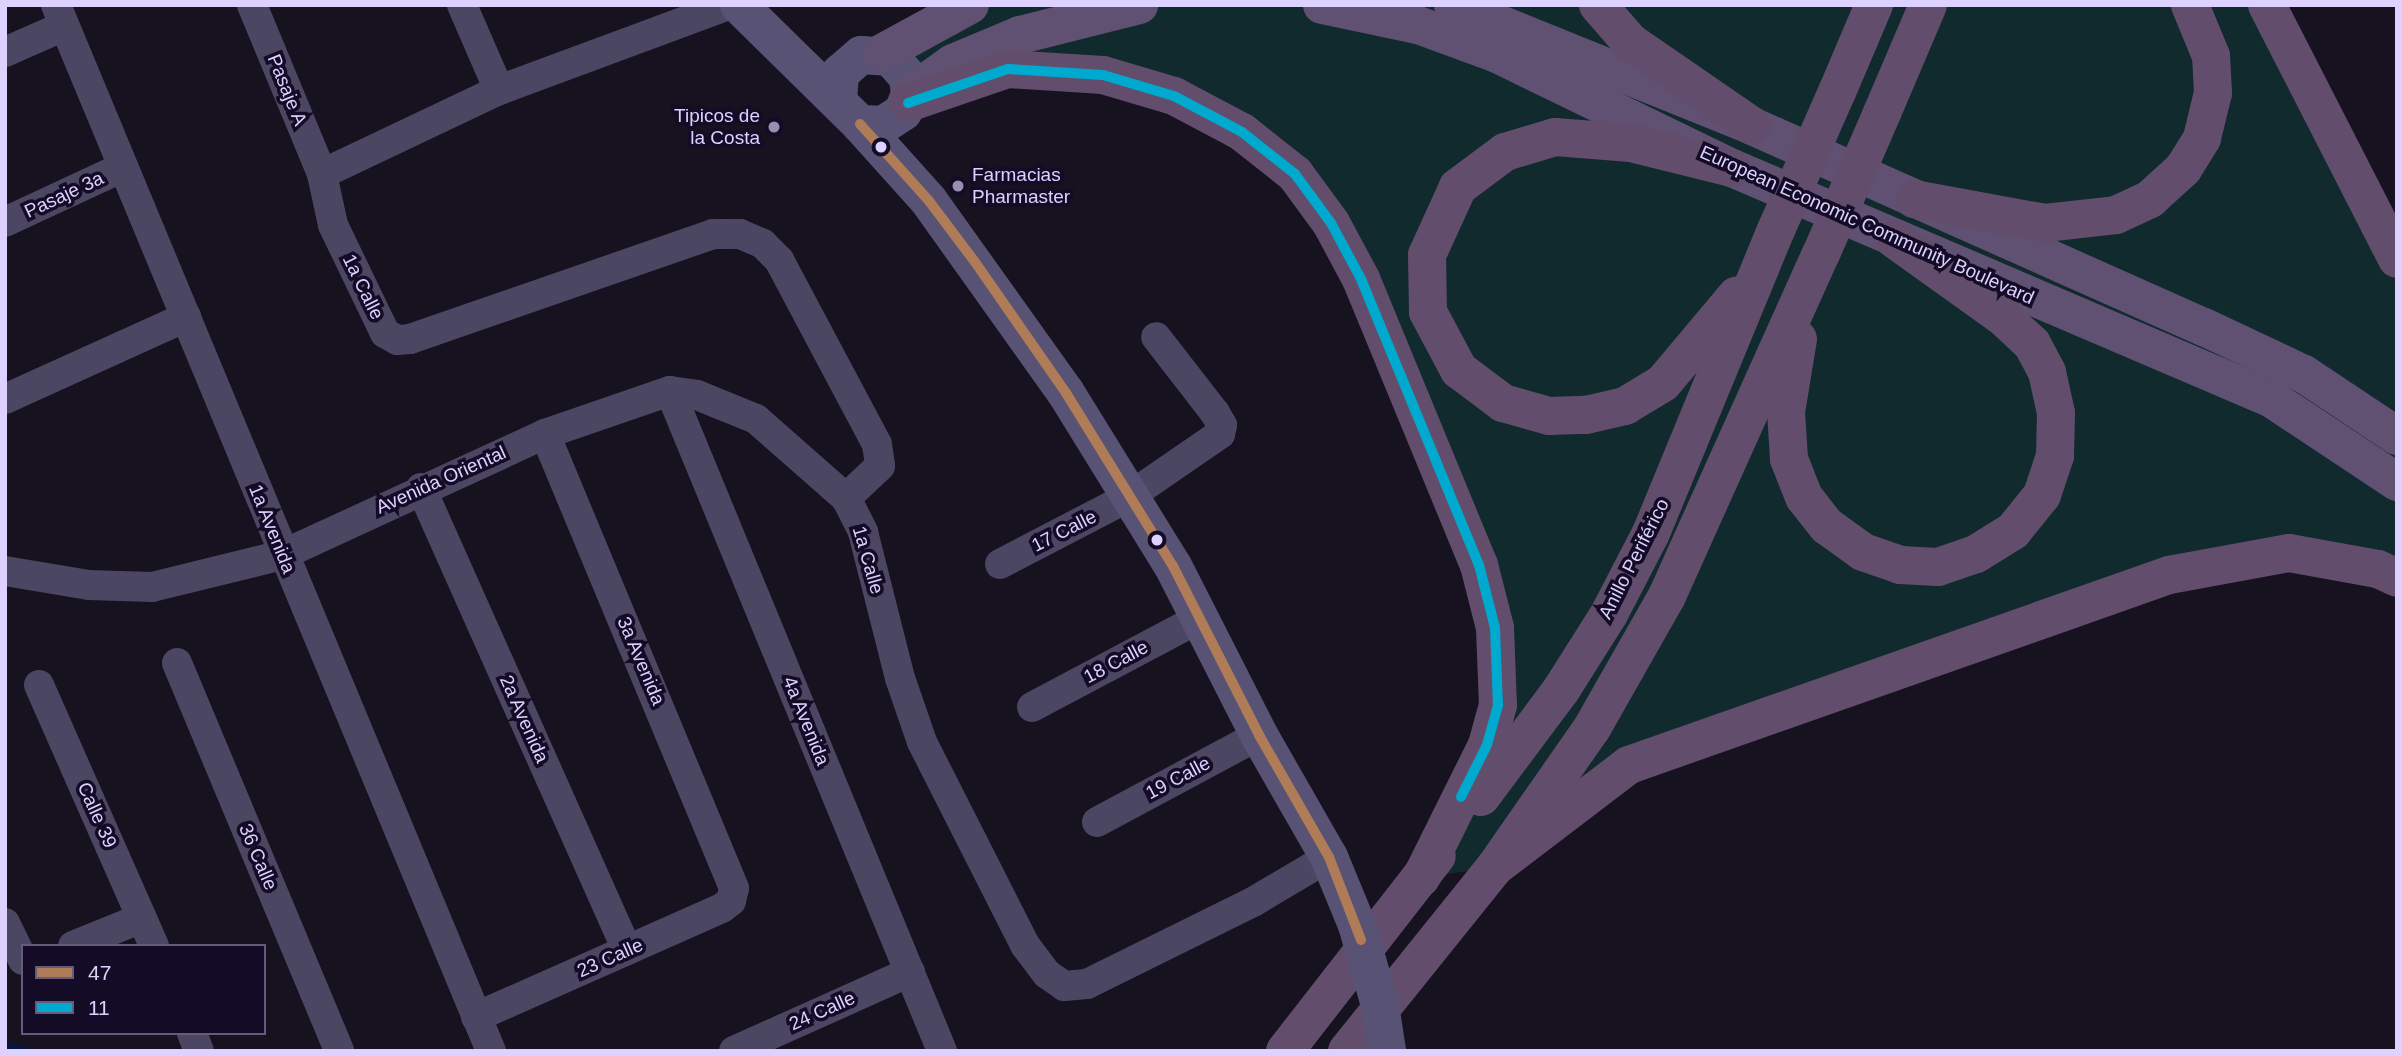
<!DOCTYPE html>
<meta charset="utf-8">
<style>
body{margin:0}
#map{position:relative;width:2402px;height:1056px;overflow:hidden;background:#161220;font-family:Helvetica,sans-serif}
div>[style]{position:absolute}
.green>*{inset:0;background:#102a2e}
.stream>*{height:7px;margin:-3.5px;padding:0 3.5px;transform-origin:3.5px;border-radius:3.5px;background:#071543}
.minor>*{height:30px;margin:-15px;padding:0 15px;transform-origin:15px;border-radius:15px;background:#4b4661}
.secondary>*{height:38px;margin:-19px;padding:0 19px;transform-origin:19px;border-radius:19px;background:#585374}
.primary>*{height:38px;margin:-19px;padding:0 19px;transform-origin:19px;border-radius:19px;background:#605072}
.trunk>*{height:38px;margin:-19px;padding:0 19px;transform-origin:19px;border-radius:19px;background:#624e6c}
.secondary-bridge>*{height:38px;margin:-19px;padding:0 19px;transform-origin:19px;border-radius:19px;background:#585374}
.trunk-bridge>*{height:38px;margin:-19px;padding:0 19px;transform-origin:19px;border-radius:19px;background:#624e6c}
.bus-1>*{height:10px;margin:-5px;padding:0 5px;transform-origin:5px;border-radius:5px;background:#b07c57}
.bus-2>*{height:10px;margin:-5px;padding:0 5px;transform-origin:5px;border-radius:5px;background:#00a9ce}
.dots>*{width:19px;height:19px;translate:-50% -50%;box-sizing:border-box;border:4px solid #140c26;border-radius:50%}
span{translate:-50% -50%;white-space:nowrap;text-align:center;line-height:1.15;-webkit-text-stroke:7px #140c26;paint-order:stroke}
.street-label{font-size:19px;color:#dcd1ff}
.poi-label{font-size:19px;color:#dcd1ff}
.right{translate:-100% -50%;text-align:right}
.left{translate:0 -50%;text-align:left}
.frame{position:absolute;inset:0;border:7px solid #dcd1ff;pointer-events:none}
.legend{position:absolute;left:21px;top:944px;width:245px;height:91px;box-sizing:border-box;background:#140c26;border:2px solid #645b7d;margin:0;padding:9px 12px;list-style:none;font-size:21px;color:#dcd1ff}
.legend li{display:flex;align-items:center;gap:14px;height:35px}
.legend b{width:35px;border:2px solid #645b7d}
</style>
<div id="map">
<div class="green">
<div style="clip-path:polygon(970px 5px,2267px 5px,2397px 257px,2397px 578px,2289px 553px,1629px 765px,1495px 867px,1421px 878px,1487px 745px,1495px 628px,1331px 223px,1174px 96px,898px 62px)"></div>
</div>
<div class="stream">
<div style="left:5px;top:1045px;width:24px;rotate:15deg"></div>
</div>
<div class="minor">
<div style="left:56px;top:5px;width:1133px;rotate:67.42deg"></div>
<div style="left:252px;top:5px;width:183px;rotate:67.5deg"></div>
<div style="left:322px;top:174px;width:52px;rotate:77.8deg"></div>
<div style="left:333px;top:225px;width:120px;rotate:64.3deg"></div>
<div style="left:385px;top:333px;width:14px;rotate:30deg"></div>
<div style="left:397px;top:340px;width:13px;rotate:-4deg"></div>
<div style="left:410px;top:339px;width:321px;rotate:-19.1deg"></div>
<div style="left:713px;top:234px;width:27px"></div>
<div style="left:740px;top:234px;width:25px;rotate:23deg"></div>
<div style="left:763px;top:244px;width:23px;rotate:45deg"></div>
<div style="left:779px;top:260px;width:208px;rotate:62deg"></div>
<div style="left:877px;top:444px;width:22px;rotate:82deg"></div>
<div style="left:880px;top:466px;width:47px;rotate:136.7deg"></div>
<div style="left:462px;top:5px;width:93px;rotate:66.5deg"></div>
<div style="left:5px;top:52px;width:64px;rotate:-23.8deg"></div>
<div style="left:322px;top:174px;width:196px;rotate:-25.4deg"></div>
<div style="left:499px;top:90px;width:245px;rotate:-20.3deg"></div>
<div style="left:5px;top:222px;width:130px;rotate:-25deg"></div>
<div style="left:670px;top:391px;width:714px;rotate:67.6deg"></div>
<div style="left:5px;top:399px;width:199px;rotate:-24.4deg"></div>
<div style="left:421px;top:488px;width:506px;rotate:65.97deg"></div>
<div style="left:1000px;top:564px;width:143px;rotate:-27.5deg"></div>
<div style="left:1127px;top:498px;width:113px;rotate:-34.5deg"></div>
<div style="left:1220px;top:434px;width:9px;rotate:-77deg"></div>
<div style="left:1222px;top:425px;width:14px;rotate:-120deg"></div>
<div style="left:1215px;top:413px;width:96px;rotate:-127.8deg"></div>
<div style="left:5px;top:571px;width:85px;rotate:9.5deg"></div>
<div style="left:89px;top:585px;width:63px;rotate:1.8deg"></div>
<div style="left:152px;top:587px;width:134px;rotate:-13.8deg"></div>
<div style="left:282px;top:555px;width:289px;rotate:-24.7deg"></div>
<div style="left:545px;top:434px;width:132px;rotate:-19deg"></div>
<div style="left:670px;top:391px;width:27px;rotate:8deg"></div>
<div style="left:697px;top:395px;width:64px;rotate:22.1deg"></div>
<div style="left:756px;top:419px;width:120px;rotate:41.3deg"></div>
<div style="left:846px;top:498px;width:38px;rotate:63deg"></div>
<div style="left:863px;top:532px;width:151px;rotate:75.8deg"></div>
<div style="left:900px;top:678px;width:68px;rotate:71deg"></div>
<div style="left:922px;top:742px;width:228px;rotate:63.1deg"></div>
<div style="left:1025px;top:945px;width:36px;rotate:53deg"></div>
<div style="left:1047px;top:974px;width:21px;rotate:35deg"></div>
<div style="left:1064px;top:986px;width:23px;rotate:-5deg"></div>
<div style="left:1087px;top:984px;width:185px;rotate:-26.3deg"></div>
<div style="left:1253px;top:902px;width:88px;rotate:-30.6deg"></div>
<div style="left:177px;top:663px;width:420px;rotate:67.3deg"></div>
<div style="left:39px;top:685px;width:285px;rotate:66.2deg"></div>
<div style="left:1032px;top:707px;width:190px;rotate:-27.9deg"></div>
<div style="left:1097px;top:822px;width:184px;rotate:-28.2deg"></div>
<div style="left:5px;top:923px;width:41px;rotate:64.1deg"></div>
<div style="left:73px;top:946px;width:74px;rotate:-22.1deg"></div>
<div style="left:476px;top:1017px;width:269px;rotate:-23.9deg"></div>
<div style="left:722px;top:908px;width:11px;rotate:-38deg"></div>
<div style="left:731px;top:901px;width:13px;rotate:-77deg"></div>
<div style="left:734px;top:888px;width:492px;rotate:-112.6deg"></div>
<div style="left:192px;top:1033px;width:19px;rotate:69deg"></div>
<div style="left:734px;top:1051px;width:193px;rotate:-24.2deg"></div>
</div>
<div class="secondary">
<div style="left:739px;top:5px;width:170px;rotate:44.5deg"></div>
<div style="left:860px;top:124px;width:23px;rotate:2deg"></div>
<div style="left:883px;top:125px;width:24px;rotate:-33deg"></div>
<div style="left:903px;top:112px;width:19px;rotate:-69deg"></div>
<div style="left:910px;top:94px;width:17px;rotate:-97deg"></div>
<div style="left:908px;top:77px;width:27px;rotate:-132deg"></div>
<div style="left:890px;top:57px;width:29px;rotate:-176deg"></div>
<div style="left:861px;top:55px;width:28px;rotate:139deg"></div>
<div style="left:840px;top:73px;width:28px;rotate:94deg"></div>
<div style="left:860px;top:124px;width:103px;rotate:48.1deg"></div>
<div style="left:929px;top:201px;width:236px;rotate:54.5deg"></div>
<div style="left:1066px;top:393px;width:203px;rotate:58.3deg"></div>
<div style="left:1173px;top:566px;width:190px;rotate:63deg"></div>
<div style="left:1259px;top:735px;width:141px;rotate:60.2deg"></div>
<div style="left:1329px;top:857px;width:74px;rotate:67.6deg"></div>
</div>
<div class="primary">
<div style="left:1322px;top:5px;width:98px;rotate:11.8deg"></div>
<div style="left:1418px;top:25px;width:82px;rotate:20deg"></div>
<div style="left:1495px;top:53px;width:263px;rotate:25.9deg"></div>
<div style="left:1732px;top:168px;width:587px;rotate:23.16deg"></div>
<div style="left:2272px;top:399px;width:150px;rotate:33.6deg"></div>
<div style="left:1453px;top:5px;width:323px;rotate:22deg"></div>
<div style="left:1752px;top:126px;width:495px;rotate:24deg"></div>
<div style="left:2204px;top:327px;width:110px;rotate:25.2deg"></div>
<div style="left:2304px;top:374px;width:112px;rotate:33.7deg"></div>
<div style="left:882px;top:53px;width:100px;rotate:-28.6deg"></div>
<div style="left:910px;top:94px;width:53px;rotate:-35.8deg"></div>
<div style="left:953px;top:63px;width:73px;rotate:-22.7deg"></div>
<div style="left:1020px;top:35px;width:123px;rotate:-14.1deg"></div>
</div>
<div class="trunk">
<div style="left:1598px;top:5px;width:49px;rotate:49.1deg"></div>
<div style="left:1630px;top:42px;width:148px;rotate:34.5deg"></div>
<div style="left:2267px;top:5px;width:285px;rotate:62.9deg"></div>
<div style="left:1837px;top:92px;width:95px;rotate:-67deg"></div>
<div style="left:908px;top:103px;width:106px;rotate:-18.8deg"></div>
<div style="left:1008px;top:69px;width:95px;rotate:3.6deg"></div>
<div style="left:1103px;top:75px;width:74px;rotate:16.5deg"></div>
<div style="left:1174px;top:96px;width:77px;rotate:27.9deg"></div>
<div style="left:1242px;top:132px;width:68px;rotate:38.4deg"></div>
<div style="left:1295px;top:174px;width:61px;rotate:53.7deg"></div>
<div style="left:1331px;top:223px;width:64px;rotate:61.8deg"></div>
<div style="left:1361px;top:279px;width:309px;rotate:67.6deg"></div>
<div style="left:1479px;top:565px;width:65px;rotate:75.7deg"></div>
<div style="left:1495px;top:628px;width:77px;rotate:87.8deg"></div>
<div style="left:1498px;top:705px;width:41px;rotate:105.4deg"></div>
<div style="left:1487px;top:745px;width:148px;rotate:116.4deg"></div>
<div style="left:1882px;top:113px;width:117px;rotate:-66.9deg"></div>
<div style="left:1732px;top:168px;width:104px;rotate:-166.1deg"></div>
<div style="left:1631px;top:143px;width:76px;rotate:-175.5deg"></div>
<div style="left:1555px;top:137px;width:52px;rotate:163.3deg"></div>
<div style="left:1505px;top:152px;width:59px;rotate:143.3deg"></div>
<div style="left:1458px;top:187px;width:75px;rotate:114.5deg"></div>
<div style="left:1427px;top:255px;width:57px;rotate:89deg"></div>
<div style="left:1428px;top:312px;width:66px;rotate:61.9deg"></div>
<div style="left:1459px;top:370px;width:55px;rotate:36.9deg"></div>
<div style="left:1503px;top:403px;width:48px;rotate:15.8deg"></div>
<div style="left:1549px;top:416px;width:37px;rotate:-2deg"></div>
<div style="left:1586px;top:415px;width:40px;rotate:-13deg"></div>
<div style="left:1625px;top:406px;width:44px;rotate:-31.2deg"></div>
<div style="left:1663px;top:383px;width:114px;rotate:-50deg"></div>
<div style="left:1914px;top:199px;width:133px;rotate:10.4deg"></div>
<div style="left:2045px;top:223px;width:71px;rotate:-6.4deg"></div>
<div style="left:2116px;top:215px;width:38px;rotate:-25deg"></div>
<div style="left:2150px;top:199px;width:45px;rotate:-42.3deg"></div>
<div style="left:2183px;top:169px;width:36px;rotate:-58deg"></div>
<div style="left:2202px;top:138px;width:46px;rotate:-76.3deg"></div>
<div style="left:2213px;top:93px;width:37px;rotate:-93deg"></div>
<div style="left:2211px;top:56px;width:55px;rotate:-112.4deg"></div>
<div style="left:1798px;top:339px;width:74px;rotate:99.3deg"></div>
<div style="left:1786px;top:412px;width:47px;rotate:86.3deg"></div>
<div style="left:1789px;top:459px;width:41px;rotate:68.5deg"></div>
<div style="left:1804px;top:497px;width:37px;rotate:52deg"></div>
<div style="left:1827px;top:526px;width:44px;rotate:35.8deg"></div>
<div style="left:1863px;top:552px;width:39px;rotate:19deg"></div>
<div style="left:1900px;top:565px;width:38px;rotate:3deg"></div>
<div style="left:1938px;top:567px;width:40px;rotate:-18.9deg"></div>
<div style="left:1976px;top:554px;width:44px;rotate:-31.9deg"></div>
<div style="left:2013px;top:531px;width:46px;rotate:-51.1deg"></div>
<div style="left:2042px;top:495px;width:41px;rotate:-71.6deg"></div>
<div style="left:2055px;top:456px;width:43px;rotate:-88.7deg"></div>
<div style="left:2056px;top:413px;width:42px;rotate:-102.4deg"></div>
<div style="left:2047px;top:372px;width:32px;rotate:-118deg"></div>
<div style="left:2032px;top:344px;width:40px;rotate:-137deg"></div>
<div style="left:2003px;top:317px;width:134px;rotate:-144.4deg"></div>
<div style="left:1481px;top:797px;width:134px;rotate:-53.2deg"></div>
<div style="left:1561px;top:690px;width:90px;rotate:-57.7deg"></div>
<div style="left:1609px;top:614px;width:91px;rotate:-62.6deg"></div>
<div style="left:1651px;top:533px;width:328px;rotate:-67.6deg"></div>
<div style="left:1495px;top:867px;width:168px;rotate:-37.3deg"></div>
<div style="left:1629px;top:765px;width:572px;rotate:-19.38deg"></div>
<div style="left:2169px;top:575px;width:122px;rotate:-10.4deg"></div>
<div style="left:2289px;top:553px;width:90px;rotate:10.2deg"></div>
<div style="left:2378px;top:569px;width:21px;rotate:25deg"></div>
<div style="left:1285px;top:1051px;width:247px;rotate:-52.1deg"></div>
<div style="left:1347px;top:1051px;width:236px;rotate:-51.2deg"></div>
<div style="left:1495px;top:867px;width:169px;rotate:-55.1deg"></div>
<div style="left:1592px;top:728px;width:152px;rotate:-60.4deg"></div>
<div style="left:1667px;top:596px;width:375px;rotate:-65.8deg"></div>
</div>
<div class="secondary-bridge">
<div style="left:1357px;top:925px;width:83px;rotate:74deg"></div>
<div style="left:1380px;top:1005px;width:47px;rotate:81.3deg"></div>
</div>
<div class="trunk-bridge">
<div style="left:1776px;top:230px;width:151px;rotate:-66.2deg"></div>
<div style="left:1821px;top:254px;width:154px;rotate:-66.6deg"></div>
</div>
<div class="bus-1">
<div style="left:860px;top:124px;width:103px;rotate:48.1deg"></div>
<div style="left:929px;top:201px;width:76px;rotate:53deg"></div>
<div style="left:975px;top:262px;width:160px;rotate:55.2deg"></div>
<div style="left:1066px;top:393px;width:203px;rotate:58.3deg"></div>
<div style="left:1173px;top:566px;width:190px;rotate:63deg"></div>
<div style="left:1259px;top:735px;width:141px;rotate:60.2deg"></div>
<div style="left:1329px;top:857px;width:89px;rotate:68.9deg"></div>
</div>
<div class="bus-2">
<div style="left:908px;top:103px;width:106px;rotate:-18.8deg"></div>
<div style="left:1008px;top:69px;width:95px;rotate:3.6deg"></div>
<div style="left:1103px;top:75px;width:74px;rotate:16.5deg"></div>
<div style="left:1174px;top:96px;width:77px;rotate:27.9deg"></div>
<div style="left:1242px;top:132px;width:68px;rotate:38.4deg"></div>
<div style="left:1295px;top:174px;width:61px;rotate:53.7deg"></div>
<div style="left:1331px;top:223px;width:64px;rotate:61.8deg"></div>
<div style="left:1361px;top:279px;width:309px;rotate:67.6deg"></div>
<div style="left:1479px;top:565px;width:65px;rotate:75.7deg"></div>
<div style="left:1495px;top:628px;width:77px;rotate:87.8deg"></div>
<div style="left:1498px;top:705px;width:41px;rotate:105.4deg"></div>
<div style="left:1487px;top:745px;width:58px;rotate:116.6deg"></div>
</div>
<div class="dots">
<div style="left:774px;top:127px;background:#978eb1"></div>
<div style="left:881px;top:147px;background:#dcd1ff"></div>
<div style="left:958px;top:186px;background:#978eb1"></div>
<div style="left:1157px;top:540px;background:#dcd1ff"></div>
</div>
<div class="street-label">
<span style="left:287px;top:90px;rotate:68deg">Pasaje A</span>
<span style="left:64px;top:195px;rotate:-25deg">Pasaje 3a</span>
<span style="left:1867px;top:225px;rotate:24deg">European Economic Community Boulevard</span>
<span style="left:363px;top:287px;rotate:64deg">1a Calle</span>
<span style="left:441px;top:480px;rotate:-24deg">Avenida Oriental</span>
<span style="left:272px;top:529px;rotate:68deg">1a Avenida</span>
<span style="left:1064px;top:531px;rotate:-27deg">17 Calle</span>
<span style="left:1634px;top:559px;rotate:-63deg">Anillo Periférico</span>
<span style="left:868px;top:560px;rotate:74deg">1a Calle</span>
<span style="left:641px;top:661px;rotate:67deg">3a Avenida</span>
<span style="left:1116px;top:662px;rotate:-28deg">18 Calle</span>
<span style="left:524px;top:719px;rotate:66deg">2a Avenida</span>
<span style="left:806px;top:721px;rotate:68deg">4a Avenida</span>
<span style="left:1178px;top:778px;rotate:-28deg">19 Calle</span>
<span style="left:97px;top:815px;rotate:66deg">Calle 39</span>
<span style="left:258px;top:857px;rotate:67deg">36 Calle</span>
<span style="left:610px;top:958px;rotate:-24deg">23 Calle</span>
<span style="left:822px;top:1011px;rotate:-24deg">24 Calle</span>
</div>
<div class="poi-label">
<span class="right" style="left:760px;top:127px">Tipicos de<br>la Costa</span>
<span class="left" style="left:972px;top:186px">Farmacias<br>Pharmaster</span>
</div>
<div class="frame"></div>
<ul class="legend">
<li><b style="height:9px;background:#b07c57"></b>47</li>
<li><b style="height:9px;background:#00a9ce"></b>11</li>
</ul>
</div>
